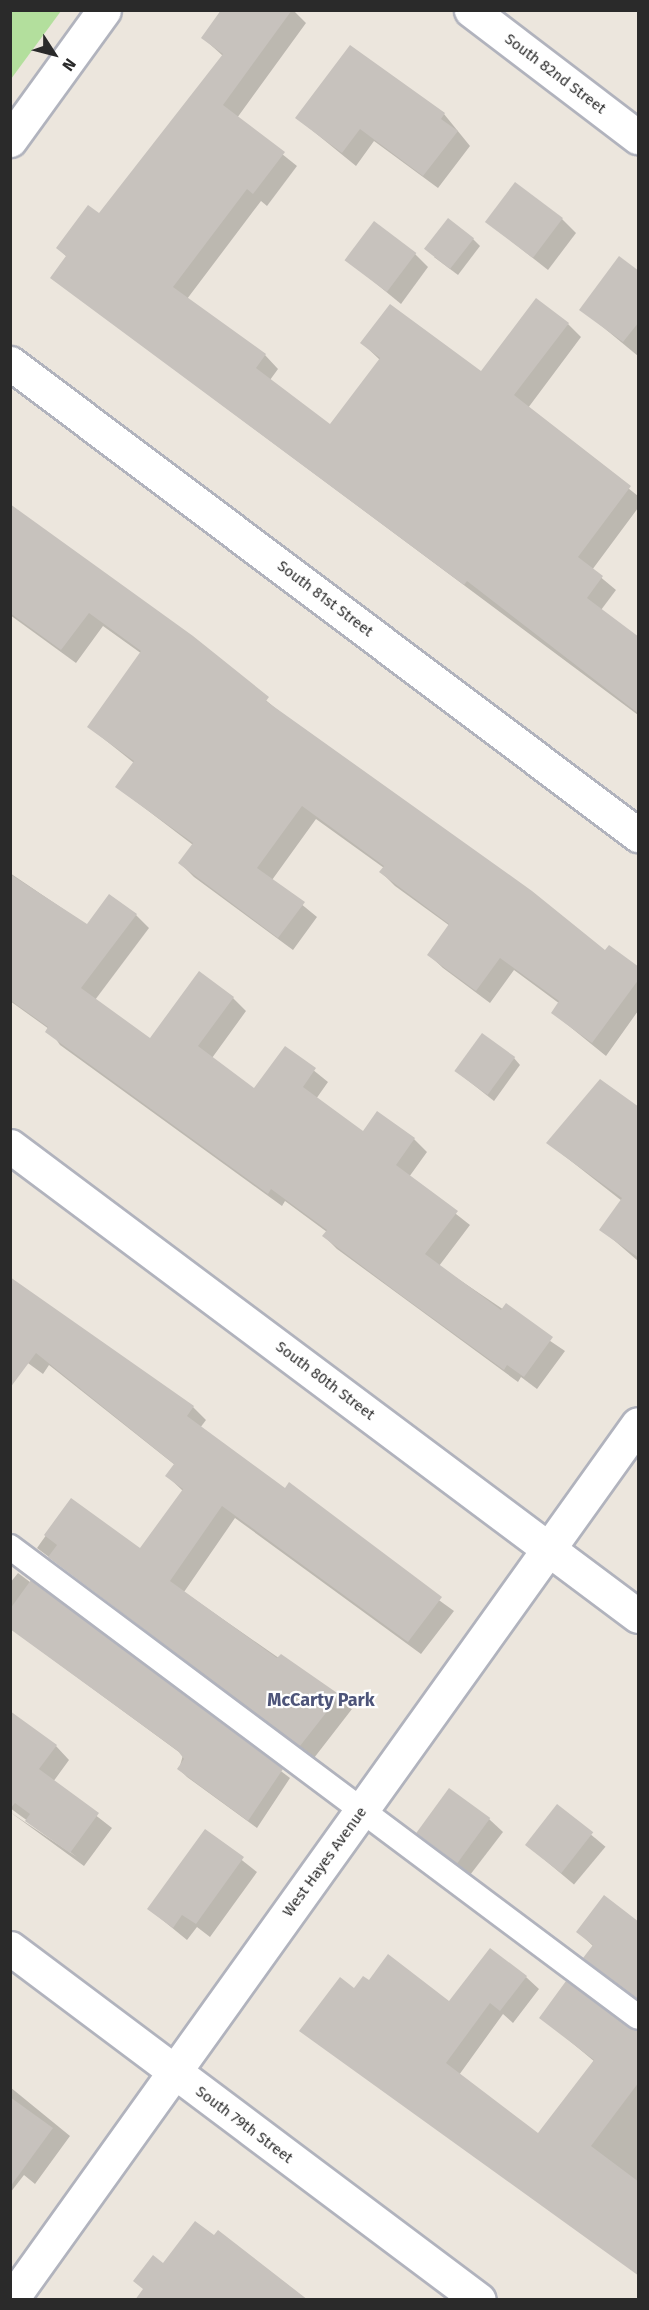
<!DOCTYPE html>
<style>
body{margin:0}
#map{position:relative;width:649px;height:2310px;overflow:hidden;background:#ece6dd;font-family:"Fira Sans",sans-serif}
div>[style]{position:absolute}
.green>*{inset:0;background:#b3df9d}
.shadow>*{inset:0;background:#0003;transform-origin:0 0}
.building>*{inset:0;background:#c7c2bd;transform-origin:0 0}
.roads{filter:drop-shadow(2px 0 #b1b3bd) drop-shadow(-2px 0 #b1b3bd) drop-shadow(0 2px #b1b3bd) drop-shadow(0 -2px #b1b3bd)}
.service>*{height:24px;margin:-12px;padding:0 12px;transform-origin:12px;border-radius:12px;background:#fff}
.minor>*{height:33px;margin:-16.5px;padding:0 16.5px;transform-origin:16.5px;border-radius:16.5px;background:#fff}
span{translate:-50% -50%;white-space:nowrap;text-align:center;line-height:1.15;-webkit-text-stroke:4.5px #fff;paint-order:stroke}
.street-label{font-size:15px;color:#2a2a2a}
.quarter-label{font-size:18px;color:#4d5479;font-weight:700}
.frame{position:absolute;inset:0;border:12px solid #2a2a2a;pointer-events:none}
.north{position:absolute;left:24px;top:24px;width:60px;height:60px;-webkit-text-stroke:4px #fff;paint-order:stroke;rotate:126deg;font-size:16px;font-weight:700;line-height:24px;text-align:center;color:#2a2a2a}
.north::after{content:'';display:block;margin:auto;width:21px;height:27px;background:#2a2a2a;clip-path:polygon(50% 0,100% 100%,50% 72%,0 100%)}
</style>
<div id="map">
<div class="green">
<div style="clip-path:polygon(11px 10px,61px 11px,11px 79px,10px 11px)"></div>
</div>
<div class="shadow">
<div style="clip-path:polygon(223px 10px,293px 10px,306px 23px,237px 118px,297px 166px,267px 206px,261px 201px,187px 299px,265px 355px,278px 369px,270px 380px,331px 426px,380px 360px,362px 343px,481px 374px,568px 324px,581px 337px,528px 408px,638px 496px,638px 508px,592px 570px,616px 590px,601px 610px,638px 639px,638px 715px,52px 278px,67px 257px,58px 248px,99px 216px,223px 56px,203px 38px)"></div>
<div style="clip-path:polygon(444px 114px,470px 146px,438px 188px,374px 141px,356px 166px,297px 118px)"></div>
<div style="clip-path:polygon(562px 219px,576px 233px,548px 270px,487px 222px)"></div>
<div style="clip-path:polygon(473px 239px,480px 246px,458px 275px,434px 257px)"></div>
<div style="clip-path:polygon(415px 254px,428px 267px,401px 304px,346px 259px)"></div>
<div style="clip-path:polygon(638px 273px,638px 356px,581px 309px)"></div>
<div style="clip-path:polygon(10px 505px,192px 638px,281px 713px,606px 952px,638px 968px,638px 1011px,606px 1056px,553px 1013px,560px 1004px,514px 970px,490px 1003px,443px 968px,429px 955px,450px 926px,395px 886px,381px 872px,384px 868px,316px 819px,272px 880px,317px 917px,293px 950px,194px 877px,180px 863px,193px 845px,117px 787px,134px 763px,89px 727px,142px 654px,103px 626px,76px 663px,10px 615px)"></div>
<div style="clip-path:polygon(10px 873px,88px 926px,136px 915px,149px 928px,95px 1000px,150px 1040px,233px 998px,246px 1011px,212px 1058px,255px 1090px,286px 1048px,328px 1082px,316px 1099px,363px 1133px,378px 1113px,414px 1139px,427px 1152px,409px 1177px,470px 1225px,439px 1266px,565px 1351px,537px 1389px,521px 1377px,518px 1382px,337px 1249px,324px 1236px,327px 1232px,285px 1201px,282px 1206px,60px 1045px,49px 1029px,10px 1001px)"></div>
<div style="clip-path:polygon(514px 1058px,520px 1065px,494px 1101px,456px 1071px)"></div>
<div style="clip-path:polygon(638px 1109px,638px 1261px,601px 1229px,622px 1201px,548px 1143px)"></div>
<div style="clip-path:polygon(10px 1278px,193px 1407px,206px 1420px,200px 1428px,454px 1611px,421px 1654px,235px 1518px,184px 1592px,352px 1709px,314px 1758px,37px 1548px,71px 1500px,140px 1550px,183px 1491px,167px 1476px,175px 1465px,49px 1365px,43px 1374px,10px 1350px)"></div>
<div style="clip-path:polygon(18px 1573px,290px 1778px,257px 1828px,187px 1777px,179px 1769px,183px 1755px,10px 1628px,10px 1583px)"></div>
<div style="clip-path:polygon(10px 1725px,56px 1746px,69px 1760px,53px 1782px,112px 1828px,84px 1866px,10px 1812px,77px 1857px,10px 1808px)"></div>
<div style="left:558px;top:1807px;width:62px;height:49px;rotate:40deg"></div>
<div style="clip-path:polygon(489px 1819px,503px 1832px,470px 1875px,419px 1833px)"></div>
<div style="clip-path:polygon(205px 1831px,257px 1872px,210px 1937px,197px 1927px,187px 1940px,149px 1909px)"></div>
<div style="clip-path:polygon(638px 1924px,638px 2001px,585px 1958px,594px 1947px,578px 1932px)"></div>
<div style="clip-path:polygon(526px 1977px,539px 1989px,513px 2023px,503px 2014px,459px 2075px,539px 2135px,595px 2062px,541px 2017px,638px 2031px,638px 2274px,301px 2030px,369px 1983px,449px 2003px)"></div>
<div style="clip-path:polygon(10px 2087px,70px 2136px,35px 2184px,24px 2175px,10px 2193px)"></div>
</div>
<div class="building">
<div style="clip-path:polygon(221px 10px,292px 10px,223px 105px,285px 152px,253px 194px,247px 189px,173px 287px,266px 354px,256px 368px,330px 424px,380px 358px,360px 343px,390px 304px,481px 371px,536px 298px,569px 323px,514px 395px,631px 486px,578px 557px,603px 576px,587px 598px,639px 637px,639px 714px,467px 581px,464px 585px,50px 278px,66px 256px,56px 248px,88px 205px,99px 213px,223px 54px,201px 38px)"></div>
<div style="clip-path:polygon(350px 45px,445px 113px,441px 119px,458px 131px,423px 176px,360px 129px,342px 153px,295px 118px)"></div>
<div style="left:515px;top:182px;width:60px;height:50px;rotate:37deg"></div>
<div style="left:448px;top:218px;width:33px;height:39px;rotate:38deg"></div>
<div style="left:374px;top:221px;width:53px;height:49px;rotate:37deg"></div>
<div style="clip-path:polygon(619px 256px,639px 271px,639px 322px,623px 342px,579px 310px)"></div>
<div style="clip-path:polygon(10px 504px,193px 636px,269px 697px,266px 701px,532px 891px,605px 950px,609px 945px,639px 967px,639px 979px,592px 1043px,551px 1013px,559px 1001px,500px 958px,476px 991px,427px 955px,449px 924px,379px 872px,384px 866px,302px 806px,257px 868px,305px 902px,278px 938px,178px 863px,193px 843px,115px 787px,134px 761px,87px 727px,141px 651px,89px 613px,61px 650px,10px 613px)"></div>
<div style="clip-path:polygon(10px 874px,87px 924px,109px 894px,137px 914px,81px 988px,150px 1038px,199px 971px,234px 997px,198px 1046px,254px 1088px,285px 1046px,316px 1068px,303px 1087px,363px 1131px,377px 1111px,415px 1138px,396px 1165px,458px 1211px,425px 1254px,501px 1310px,506px 1303px,553px 1337px,524px 1377px,507px 1365px,504px 1370px,398px 1293px,322px 1236px,327px 1230px,271px 1189px,268px 1194px,45px 1032px,48px 1027px,10px 1000px)"></div>
<div style="left:482px;top:1033px;width:41px;height:47px;rotate:36deg"></div>
<div style="clip-path:polygon(600px 1079px,639px 1107px,639px 1258px,599px 1230px,622px 1198px,546px 1143px)"></div>
<div style="clip-path:polygon(10px 1277px,194px 1406px,187px 1416px,285px 1488px,289px 1482px,442px 1597px,408px 1642px,222px 1506px,170px 1581px,277px 1658px,281px 1654px,340px 1695px,300px 1746px,48px 1557px,57px 1545px,44px 1535px,71px 1498px,140px 1548px,183px 1489px,165px 1476px,174px 1464px,36px 1353px,10px 1388px)"></div>
<div style="clip-path:polygon(31px 1580px,283px 1769px,248px 1821px,177px 1769px,184px 1759px,178px 1751px,10px 1629px,10px 1609px)"></div>
<div style="clip-path:polygon(10px 1711px,57px 1745px,39px 1769px,99px 1813px,70px 1853px,25px 1821px,30px 1814px,15px 1803px,10px 1809px)"></div>
<div style="left:449px;top:1788px;width:51px;height:56px;rotate:36deg"></div>
<div style="left:557px;top:1804px;width:46px;height:52px;rotate:38deg"></div>
<div style="clip-path:polygon(205px 1829px,244px 1857px,196px 1924px,182px 1915px,173px 1928px,147px 1909px)"></div>
<div style="clip-path:polygon(604px 1895px,639px 1922px,639px 2000px,583px 1958px,593px 1945px,576px 1932px)"></div>
<div style="clip-path:polygon(490px 1948px,527px 1976px,500px 2011px,490px 2003px,446px 2063px,538px 2133px,594px 2060px,539px 2018px,566px 1981px,639px 2031px,639px 2082px,591px 2146px,639px 2182px,639px 2276px,299px 2031px,340px 1977px,354px 1988px,363px 1976px,369px 1980px,388px 1954px,449px 2001px)"></div>
<div style="clip-path:polygon(10px 2097px,53px 2128px,10px 2187px)"></div>
<div style="clip-path:polygon(195px 2221px,214px 2235px,218px 2230px,308px 2300px,135px 2300px,143px 2289px,133px 2281px,153px 2255px,163px 2263px)"></div>
</div>
<div class="roads">
<div class="service">
<div style="left:10px;top:1547px;width:784px;rotate:36.81deg"></div>
</div>
<div class="minor">
<div style="left:471px;top:10px;width:210px;rotate:37.3deg"></div>
<div style="left:10px;top:140px;width:160px;rotate:-54.1deg"></div>
<div style="left:10px;top:363px;width:786px;rotate:36.93deg"></div>
<div style="left:10px;top:1146px;width:784px;rotate:36.81deg"></div>
<div style="left:10px;top:1948px;width:586px;rotate:36.89deg"></div>
<div style="left:11px;top:2300px;width:1077px;rotate:-54.41deg"></div>
</div>
</div>
<div class="street-label">
<span style="left:555px;top:74px;rotate:37deg">South 82nd Street</span>
<span style="left:325px;top:599px;rotate:37deg">South 81st Street</span>
<span style="left:325px;top:1381px;rotate:37deg">South 80th Street</span>
<span style="left:325px;top:1862px;rotate:-54deg">West Hayes Avenue</span>
<span style="left:244px;top:2125px;rotate:37deg">South 79th Street</span>
</div>
<div class="quarter-label">
<span style="left:321px;top:1700px">McCarty Park</span>
</div>
<div class="frame"></div>
<div class="north">N</div>
</div>
